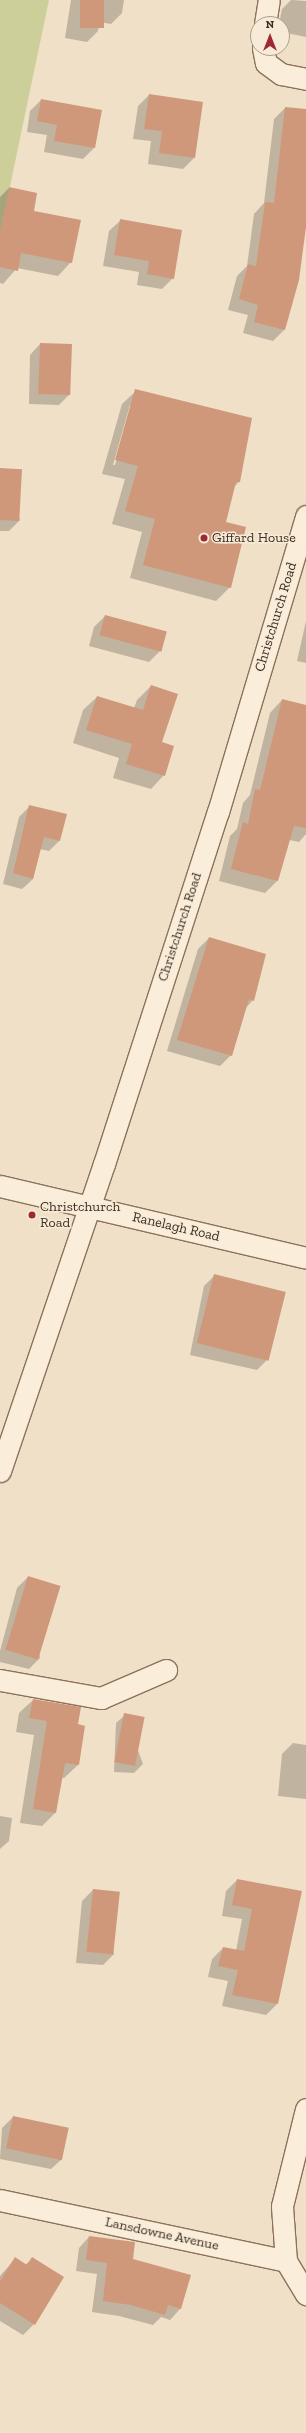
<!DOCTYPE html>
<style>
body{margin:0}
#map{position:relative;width:306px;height:2433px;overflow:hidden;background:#f0e0c7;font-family:"Zilla Slab",serif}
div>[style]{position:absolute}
.green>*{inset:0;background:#cdcf9a}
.shadow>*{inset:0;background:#0003}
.building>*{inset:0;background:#cf987b;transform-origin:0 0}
.roads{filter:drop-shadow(1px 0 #8c715b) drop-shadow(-1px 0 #8c715b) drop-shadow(0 1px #8c715b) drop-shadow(0 -1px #8c715b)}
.minor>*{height:21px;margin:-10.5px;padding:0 10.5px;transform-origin:10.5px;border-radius:10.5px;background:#faeedb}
.dots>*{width:11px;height:11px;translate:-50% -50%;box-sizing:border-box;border:2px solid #f7ebd7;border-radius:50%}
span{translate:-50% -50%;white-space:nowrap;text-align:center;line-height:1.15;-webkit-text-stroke:3px #f7ebd7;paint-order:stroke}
.poi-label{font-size:14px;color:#3c2b1f}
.left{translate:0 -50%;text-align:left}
.street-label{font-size:14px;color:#3c2b1f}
.north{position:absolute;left:250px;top:16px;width:40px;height:40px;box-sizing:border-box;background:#f7ebd7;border:1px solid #ac9e8d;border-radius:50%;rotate:0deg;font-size:11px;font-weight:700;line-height:16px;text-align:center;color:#3c2b1f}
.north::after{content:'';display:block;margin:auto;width:14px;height:18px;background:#9e2933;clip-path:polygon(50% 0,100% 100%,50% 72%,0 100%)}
</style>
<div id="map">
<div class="green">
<div style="clip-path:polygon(0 0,49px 0,0 234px)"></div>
</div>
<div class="shadow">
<div style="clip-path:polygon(71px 0,124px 0,122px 13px,111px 24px,100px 22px,98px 31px,87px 42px,65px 38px)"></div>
<div style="clip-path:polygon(291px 0,306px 1px,306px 37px,282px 32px,282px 24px,279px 24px,282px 9px)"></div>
<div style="clip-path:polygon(149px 95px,194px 158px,183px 169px,148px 164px,151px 141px,133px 139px,138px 106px)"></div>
<div style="clip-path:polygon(41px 100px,94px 148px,83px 159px,44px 152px,47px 135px,27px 132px,30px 111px)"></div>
<div style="clip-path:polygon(285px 108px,306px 110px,306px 220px,298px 280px,284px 330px,273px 341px,243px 333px,248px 315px,228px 310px,237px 276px,247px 266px,254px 214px,264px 203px,274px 119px)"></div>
<div style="clip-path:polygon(9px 188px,33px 212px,71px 262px,58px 276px,17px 268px,3px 284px,0 283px,0 197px)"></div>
<div style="clip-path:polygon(120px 221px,173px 278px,162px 289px,137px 285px,139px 272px,103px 266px,109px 231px)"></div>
<div style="clip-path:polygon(40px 344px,70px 394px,59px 405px,29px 404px,30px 355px)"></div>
<div style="clip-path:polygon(evenodd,136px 391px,239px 482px,234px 487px,225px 523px,230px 587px,216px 601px,130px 578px,142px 532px,112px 524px,125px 479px,102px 474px,122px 404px,136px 391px,130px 405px,132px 405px,115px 465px,113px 465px,130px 405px)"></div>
<div style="clip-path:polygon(0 469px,20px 520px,9px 531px,0 531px)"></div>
<div style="clip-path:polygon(105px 616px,160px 651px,149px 662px,89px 646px,94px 627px)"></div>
<div style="clip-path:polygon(306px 621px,306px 663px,297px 661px)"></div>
<div style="clip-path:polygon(151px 686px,164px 775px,151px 789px,113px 778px,119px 758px,73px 743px,83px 710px,97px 697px,134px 708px,137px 700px)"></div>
<div style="clip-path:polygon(282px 700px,306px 706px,306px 834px,299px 842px,289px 840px,277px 881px,265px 893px,219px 881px,230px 836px,237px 829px,243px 803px,250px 795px,270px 713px)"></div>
<div style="clip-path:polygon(30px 806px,60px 840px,49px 851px,40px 849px,33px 879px,22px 889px,3px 884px,19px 817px)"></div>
<div style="clip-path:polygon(209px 938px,253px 1000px,245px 1009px,231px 1055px,220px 1066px,167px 1051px,198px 949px)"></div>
<div style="clip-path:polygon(215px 1275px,268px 1359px,257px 1370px,190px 1355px,204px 1286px)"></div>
<div style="clip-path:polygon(28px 1577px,40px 1658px,29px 1669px,0 1662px,0 1651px,17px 1588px)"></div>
<div style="clip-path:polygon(33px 1700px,77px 1725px,78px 1765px,64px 1778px,61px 1778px,55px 1813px,42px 1826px,20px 1823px,34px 1735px,16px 1732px,19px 1713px)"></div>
<div style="clip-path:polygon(125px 1715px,143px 1764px,134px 1773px,114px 1772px,116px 1723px)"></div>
<div style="clip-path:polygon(293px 1743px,306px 1745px,306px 1799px,278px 1796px,282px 1754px)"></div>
<div style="clip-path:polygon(0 1816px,12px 1818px,9px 1841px,0 1849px)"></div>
<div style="clip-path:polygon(237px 1880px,301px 1892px,277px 2004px,266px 2015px,222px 2006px,228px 1981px,208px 1977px,212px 1959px,223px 1948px,236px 1951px,242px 1919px,222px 1916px,226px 1891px)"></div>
<div style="clip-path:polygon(93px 1890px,114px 1954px,103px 1965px,76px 1963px,82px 1901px)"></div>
<div style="clip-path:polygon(13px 2117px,62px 2159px,51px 2169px,0 2159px,2px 2128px)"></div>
<div style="clip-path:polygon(89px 2237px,132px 2260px,189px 2276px,180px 2309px,170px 2320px,161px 2317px,153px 2325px,119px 2316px,92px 2312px,97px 2274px,76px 2271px,79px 2248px)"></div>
<div style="clip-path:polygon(15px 2259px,25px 2265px,32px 2259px,34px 2324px,23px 2335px,0 2321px,0 2276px)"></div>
</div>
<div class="building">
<div style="left:80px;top:0;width:24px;height:28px"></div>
<div style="clip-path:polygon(149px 94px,203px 102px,195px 158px,159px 153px,162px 131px,144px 129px)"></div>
<div style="clip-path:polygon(41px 99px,102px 110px,95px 148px,54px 141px,57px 125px,37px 121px)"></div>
<div style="clip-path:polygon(285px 107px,306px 109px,306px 227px,299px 280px,285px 330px,254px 322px,258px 305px,239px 299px,248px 264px,256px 266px,265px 202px,274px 203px)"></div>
<div style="clip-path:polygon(9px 187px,37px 193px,34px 211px,81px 220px,72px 263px,21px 253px,18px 271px,0 267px,0 232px)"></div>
<div style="clip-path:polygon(120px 219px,182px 230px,174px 279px,147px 274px,149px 261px,114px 255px)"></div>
<div style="left:40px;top:343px;width:32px;height:51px;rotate:2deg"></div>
<div style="clip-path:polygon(135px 389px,252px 418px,240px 482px,236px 482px,226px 522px,246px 527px,231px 588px,143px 565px,155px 519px,125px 511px,138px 466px,115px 460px)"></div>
<div style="left:0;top:468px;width:22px;height:52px;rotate:3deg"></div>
<div style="left:105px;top:615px;width:64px;height:21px;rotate:15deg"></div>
<div style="clip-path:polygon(151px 685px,178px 694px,162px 742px,174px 746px,165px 776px,126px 764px,132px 744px,86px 730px,97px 696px,143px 710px)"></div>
<div style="clip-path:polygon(282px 699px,306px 705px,306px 828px,294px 826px,278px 881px,231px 869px,243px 822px,248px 824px,255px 789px,260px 790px)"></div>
<div style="clip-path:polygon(29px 805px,67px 814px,60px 841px,44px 837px,33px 879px,13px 873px)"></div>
<div style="clip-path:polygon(209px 937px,266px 954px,254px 1001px,249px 999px,232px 1056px,177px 1040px)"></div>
<div style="left:214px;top:1274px;width:74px;height:71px;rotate:14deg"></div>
<div style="left:28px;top:1576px;width:34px;height:77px;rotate:17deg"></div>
<div style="clip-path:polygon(33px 1699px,81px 1707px,78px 1724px,85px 1726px,79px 1765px,65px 1763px,56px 1813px,33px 1809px,47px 1721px,29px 1718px)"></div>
<div style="left:124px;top:1713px;width:21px;height:50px;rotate:11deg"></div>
<div style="clip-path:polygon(237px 1879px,302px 1891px,278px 2004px,232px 1995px,238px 1970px,218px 1966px,223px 1947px,244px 1951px,252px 1909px,232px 1905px)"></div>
<div style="left:93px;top:1889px;width:27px;height:63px;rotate:6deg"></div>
<div style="left:13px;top:2116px;width:57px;height:33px;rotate:12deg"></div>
<div style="clip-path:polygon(89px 2236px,135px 2242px,133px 2259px,191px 2275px,181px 2309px,168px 2305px,165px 2315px,131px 2305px,103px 2301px,107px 2263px,86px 2260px)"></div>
<div style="clip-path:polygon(15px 2257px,27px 2265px,32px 2257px,64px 2277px,35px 2325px,0 2303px,0 2281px)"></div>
</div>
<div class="roads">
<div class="minor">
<div style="left:265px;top:24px;width:24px;rotate:-81deg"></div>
<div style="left:263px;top:48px;width:15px;rotate:79deg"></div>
<div style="left:266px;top:63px;width:19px;rotate:36deg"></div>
<div style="left:281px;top:74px;width:25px;rotate:11deg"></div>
<div style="left:0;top:1186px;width:314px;rotate:13.2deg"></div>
<div style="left:0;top:1471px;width:324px;rotate:-71.3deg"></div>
<div style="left:104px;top:1164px;width:370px;rotate:-72.1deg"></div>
<div style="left:218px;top:812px;width:309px;rotate:-73.4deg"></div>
<div style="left:0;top:1680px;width:103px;rotate:10.1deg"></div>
<div style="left:101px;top:1698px;width:71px;rotate:-23.3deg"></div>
<div style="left:0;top:2200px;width:292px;rotate:12deg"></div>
<div style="left:286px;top:2261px;width:39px;rotate:59deg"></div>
<div style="left:286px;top:2261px;width:55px;rotate:-94.2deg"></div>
<div style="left:282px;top:2206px;width:100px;rotate:-76.1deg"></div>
</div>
</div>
<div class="dots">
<div style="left:204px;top:538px;background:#9e2933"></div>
<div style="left:32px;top:1215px;background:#9e2933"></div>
</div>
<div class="poi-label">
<span class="left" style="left:212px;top:538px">Giffard House</span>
<span class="left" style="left:40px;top:1215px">Christchurch<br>Road</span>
</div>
<div class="street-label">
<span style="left:276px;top:617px;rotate:-73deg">Christchurch Road</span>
<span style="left:180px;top:927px;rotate:-72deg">Christchurch Road</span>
<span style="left:176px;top:1227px;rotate:13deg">Ranelagh Road</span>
<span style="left:162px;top:2234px;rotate:12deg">Lansdowne Avenue</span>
</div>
<div class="north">N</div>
</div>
